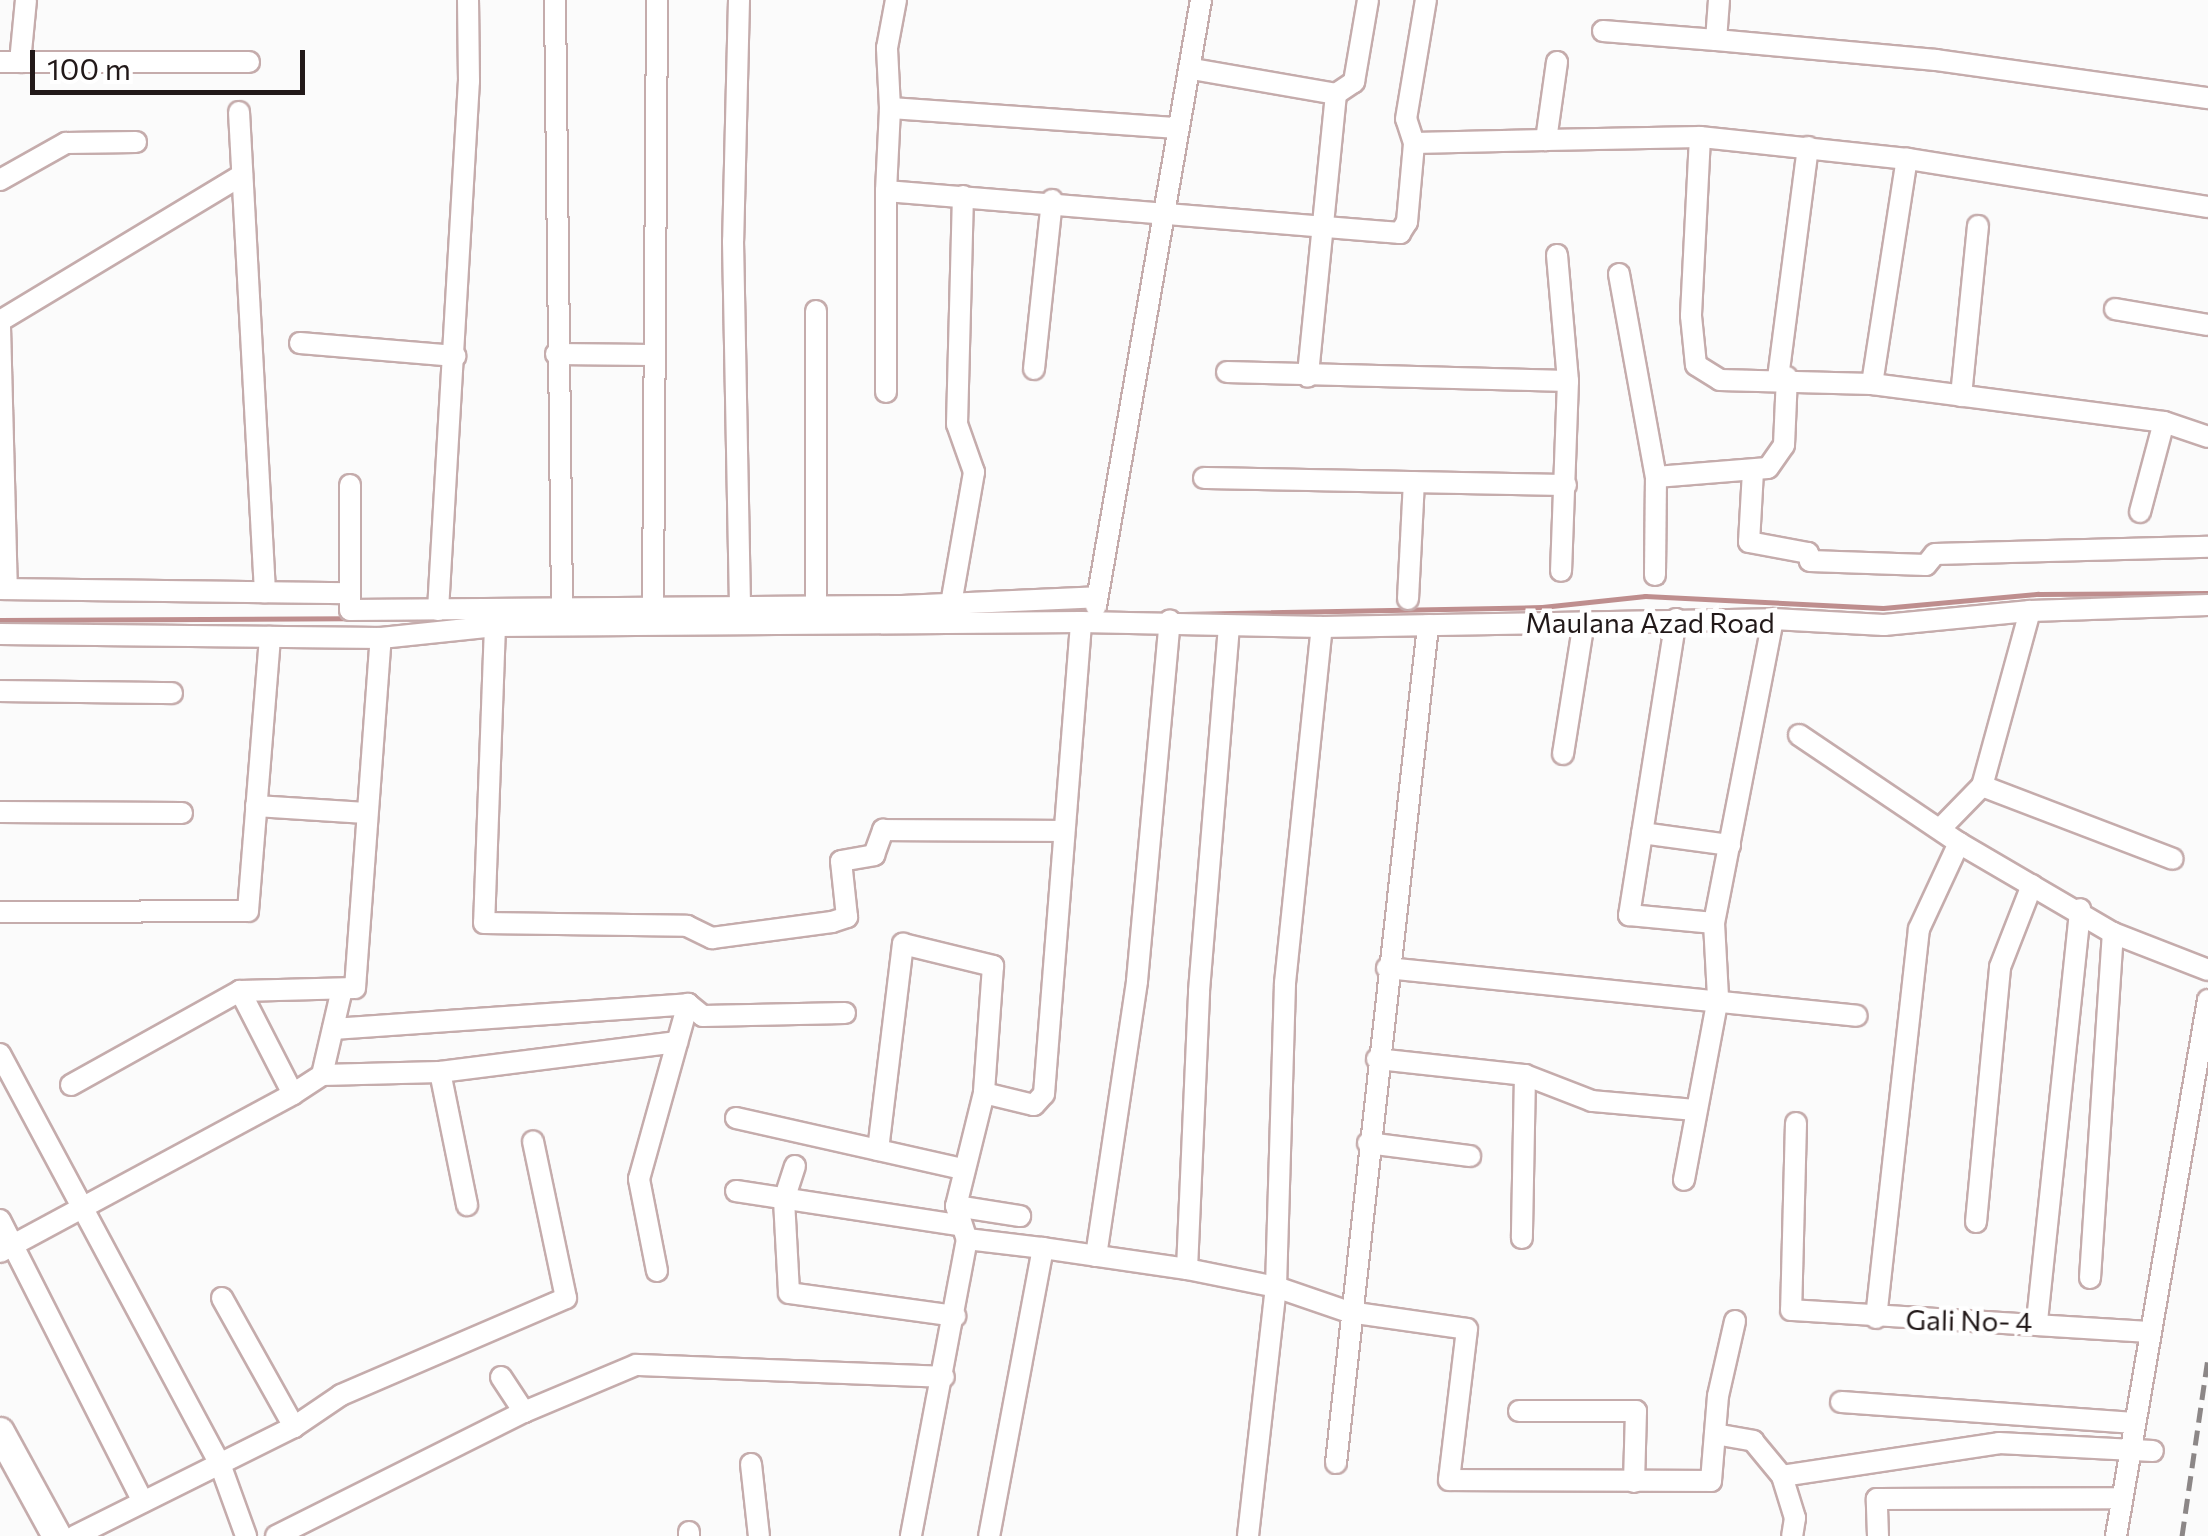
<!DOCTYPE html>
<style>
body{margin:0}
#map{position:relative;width:2208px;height:1536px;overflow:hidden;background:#fbfbfb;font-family:Commissioner,sans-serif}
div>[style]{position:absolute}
.stream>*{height:5px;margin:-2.5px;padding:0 2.5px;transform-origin:2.5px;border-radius:2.5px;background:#be8e8e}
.roads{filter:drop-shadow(2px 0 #c5acac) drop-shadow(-2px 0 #c5acac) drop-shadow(0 2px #c5acac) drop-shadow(0 -2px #c5acac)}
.minor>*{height:20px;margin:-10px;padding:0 10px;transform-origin:10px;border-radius:10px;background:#fff}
.secondary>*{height:28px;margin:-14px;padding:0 14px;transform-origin:14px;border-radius:14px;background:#fff}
.rail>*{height:5px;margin-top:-2.5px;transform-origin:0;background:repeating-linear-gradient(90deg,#8c8787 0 15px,transparent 0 23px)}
span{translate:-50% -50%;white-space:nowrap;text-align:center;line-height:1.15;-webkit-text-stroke:9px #fff;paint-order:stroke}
.street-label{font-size:28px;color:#221919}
.scale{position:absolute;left:30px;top:50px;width:275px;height:45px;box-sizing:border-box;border:5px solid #221919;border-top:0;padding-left:12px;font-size:30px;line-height:35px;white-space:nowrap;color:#221919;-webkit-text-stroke:8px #fff;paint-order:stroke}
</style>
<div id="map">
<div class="stream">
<div style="left:1183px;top:614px;width:359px;rotate:-1.1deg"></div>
<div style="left:1542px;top:607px;width:104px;rotate:-6.1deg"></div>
<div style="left:1645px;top:596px;width:238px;rotate:2.9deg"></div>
<div style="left:1883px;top:608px;width:156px;rotate:-5.2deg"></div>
<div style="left:2038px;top:594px;width:170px;rotate:-0.3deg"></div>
<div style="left:0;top:620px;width:347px;rotate:-0.3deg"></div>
</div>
<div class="roads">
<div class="minor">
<div style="left:555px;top:0;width:610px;rotate:89.34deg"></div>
<div style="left:739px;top:0;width:241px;rotate:91.4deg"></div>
<div style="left:733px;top:241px;width:365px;rotate:88.9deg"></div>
<div style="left:1719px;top:0;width:40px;rotate:94.3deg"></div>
<div style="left:1716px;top:40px;width:221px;rotate:5.2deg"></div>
<div style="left:1936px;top:60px;width:275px;rotate:8deg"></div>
<div style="left:1603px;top:31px;width:113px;rotate:4.6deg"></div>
<div style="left:0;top:62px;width:249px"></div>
<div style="left:20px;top:62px;width:62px;rotate:-84.5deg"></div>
<div style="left:1557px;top:62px;width:79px;rotate:98deg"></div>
<div style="left:1546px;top:140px;width:154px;rotate:-1.1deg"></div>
<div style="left:1193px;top:69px;width:145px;rotate:9.9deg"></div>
<div style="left:1336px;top:94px;width:284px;rotate:95.7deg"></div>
<div style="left:1336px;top:94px;width:22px;rotate:-34deg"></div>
<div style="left:1354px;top:82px;width:83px;rotate:-80.3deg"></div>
<div style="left:890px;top:108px;width:60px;rotate:-92.9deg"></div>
<div style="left:887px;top:48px;width:49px;rotate:-79.4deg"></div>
<div style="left:239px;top:112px;width:481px;rotate:86.9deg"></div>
<div style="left:1414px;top:143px;width:132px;rotate:-1.3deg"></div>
<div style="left:0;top:180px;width:76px;rotate:-29.3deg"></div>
<div style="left:66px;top:143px;width:70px;rotate:-0.8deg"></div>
<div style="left:886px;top:191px;width:83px;rotate:-87.2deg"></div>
<div style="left:890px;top:108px;width:289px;rotate:4deg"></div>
<div style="left:2208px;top:207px;width:305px;rotate:-170.9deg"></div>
<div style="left:1907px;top:159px;width:208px;rotate:-173.9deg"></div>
<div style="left:1700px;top:137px;width:179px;rotate:92.9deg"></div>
<div style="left:1691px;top:316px;width:49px;rotate:84.2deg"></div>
<div style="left:1696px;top:365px;width:28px;rotate:32deg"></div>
<div style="left:1720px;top:380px;width:152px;rotate:1.5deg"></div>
<div style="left:1872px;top:384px;width:294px;rotate:7.4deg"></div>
<div style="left:2164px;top:422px;width:46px;rotate:18.8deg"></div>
<div style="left:1557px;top:255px;width:126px;rotate:85deg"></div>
<div style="left:1568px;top:381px;width:190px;rotate:92.1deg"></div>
<div style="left:1619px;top:274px;width:206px;rotate:79.7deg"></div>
<div style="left:1656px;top:477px;width:98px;rotate:90.6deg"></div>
<div style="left:2115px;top:309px;width:94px;rotate:9.8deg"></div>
<div style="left:816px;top:311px;width:293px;rotate:90deg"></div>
<div style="left:0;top:321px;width:283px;rotate:-31.1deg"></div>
<div style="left:0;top:327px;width:262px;rotate:88.5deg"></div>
<div style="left:300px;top:343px;width:156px;rotate:4.8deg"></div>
<div style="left:556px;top:354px;width:95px;rotate:0.6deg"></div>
<div style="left:1034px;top:369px;width:170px;rotate:-83.9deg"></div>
<div style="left:1227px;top:372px;width:341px;rotate:1.5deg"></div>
<div style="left:1778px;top:378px;width:233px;rotate:-82.6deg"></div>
<div style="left:1872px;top:384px;width:228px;rotate:-81.2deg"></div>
<div style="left:886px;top:392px;width:201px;rotate:-90deg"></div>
<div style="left:886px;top:191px;width:516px;rotate:4.67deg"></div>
<div style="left:1400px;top:233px;width:13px;rotate:-58deg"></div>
<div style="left:1407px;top:222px;width:79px;rotate:-84.9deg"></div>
<div style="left:1414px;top:143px;width:25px;rotate:-108deg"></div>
<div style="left:1406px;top:119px;width:121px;rotate:-80.5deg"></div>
<div style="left:1961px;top:396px;width:171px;rotate:-84.3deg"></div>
<div style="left:1753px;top:471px;width:71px;rotate:93.2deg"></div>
<div style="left:1749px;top:542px;width:60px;rotate:10.6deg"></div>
<div style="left:1808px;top:553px;width:8px;rotate:76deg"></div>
<div style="left:1810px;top:561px;width:116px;rotate:2deg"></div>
<div style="left:1926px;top:565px;width:14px;rotate:-51deg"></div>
<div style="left:1935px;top:554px;width:273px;rotate:-1.5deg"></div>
<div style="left:1656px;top:477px;width:112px;rotate:-4.6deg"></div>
<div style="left:1768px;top:468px;width:28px;rotate:-55deg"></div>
<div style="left:1784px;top:445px;width:68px;rotate:-87.5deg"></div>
<div style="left:1204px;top:478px;width:362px;rotate:1.1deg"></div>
<div style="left:350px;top:485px;width:125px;rotate:90deg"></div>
<div style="left:350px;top:610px;width:552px;rotate:-0.42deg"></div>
<div style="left:902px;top:606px;width:195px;rotate:-2.6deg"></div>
<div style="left:2140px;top:512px;width:93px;rotate:-75.1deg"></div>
<div style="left:0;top:589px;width:350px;rotate:0.7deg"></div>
<div style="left:1408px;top:599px;width:117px;rotate:-87.1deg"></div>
<div style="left:951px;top:604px;width:134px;rotate:-80.1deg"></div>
<div style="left:974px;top:472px;width:51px;rotate:-109.5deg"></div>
<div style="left:957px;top:424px;width:228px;rotate:-88.5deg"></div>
<div style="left:1096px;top:606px;width:615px;rotate:-80.17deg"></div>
<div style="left:653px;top:607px;width:607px;rotate:-89.62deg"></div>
<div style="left:438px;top:610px;width:530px;rotate:-86.65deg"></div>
<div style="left:469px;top:81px;width:81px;rotate:-90.7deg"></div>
<div style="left:2030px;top:611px;width:181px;rotate:105.3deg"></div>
<div style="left:1982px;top:786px;width:204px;rotate:20.9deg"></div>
<div style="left:1676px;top:619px;width:300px;rotate:99deg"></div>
<div style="left:1629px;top:915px;width:85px;rotate:5.4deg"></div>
<div style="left:1714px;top:923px;width:75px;rotate:86.9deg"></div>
<div style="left:1718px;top:998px;width:185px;rotate:100.6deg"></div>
<div style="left:495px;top:626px;width:297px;rotate:92.1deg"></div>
<div style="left:484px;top:923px;width:203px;rotate:0.8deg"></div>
<div style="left:687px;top:926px;width:28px;rotate:26deg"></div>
<div style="left:712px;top:938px;width:121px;rotate:-7.6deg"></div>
<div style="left:832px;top:922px;width:16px;rotate:-18deg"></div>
<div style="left:847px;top:917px;width:56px;rotate:-96.1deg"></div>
<div style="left:841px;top:861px;width:34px;rotate:-10deg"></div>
<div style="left:874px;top:855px;width:27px;rotate:-70deg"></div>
<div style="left:883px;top:830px;width:180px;rotate:0.3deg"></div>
<div style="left:0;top:634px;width:381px;rotate:0.6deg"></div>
<div style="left:381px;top:638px;width:115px;rotate:-6deg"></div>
<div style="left:495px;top:626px;width:586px;rotate:-0.39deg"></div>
<div style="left:0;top:691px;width:172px;rotate:0.7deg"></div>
<div style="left:1799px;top:735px;width:193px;rotate:34deg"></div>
<div style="left:1959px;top:843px;width:178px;rotate:30.3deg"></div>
<div style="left:2113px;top:933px;width:102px;rotate:21.3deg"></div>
<div style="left:1563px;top:754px;width:134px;rotate:-81deg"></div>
<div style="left:256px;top:806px;width:110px;rotate:3.6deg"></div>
<div style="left:0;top:812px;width:182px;rotate:0.3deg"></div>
<div style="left:1940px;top:829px;width:60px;rotate:-45.7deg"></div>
<div style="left:1642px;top:833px;width:89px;rotate:7.8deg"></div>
<div style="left:0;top:912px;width:248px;rotate:-0.2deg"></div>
<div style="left:248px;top:911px;width:275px;rotate:-85.4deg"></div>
<div style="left:1714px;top:923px;width:310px;rotate:-79deg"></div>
<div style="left:1387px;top:968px;width:472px;rotate:5.8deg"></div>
<div style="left:333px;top:1029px;width:356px;rotate:-4deg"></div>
<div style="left:688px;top:1004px;width:19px;rotate:39deg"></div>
<div style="left:703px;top:1016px;width:142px;rotate:-1.2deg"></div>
<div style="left:0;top:1054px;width:465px;rotate:61.8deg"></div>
<div style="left:220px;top:1464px;width:77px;rotate:70.1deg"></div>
<div style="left:1377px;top:1059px;width:149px;rotate:6.2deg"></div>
<div style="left:1525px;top:1075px;width:163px;rotate:91.1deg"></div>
<div style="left:440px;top:1072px;width:136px;rotate:78.5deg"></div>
<div style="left:322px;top:1075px;width:88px;rotate:-76.9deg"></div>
<div style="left:1525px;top:1075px;width:72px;rotate:21.2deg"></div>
<div style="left:1592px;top:1101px;width:102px;rotate:5deg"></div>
<div style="left:71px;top:1085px;width:193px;rotate:-29.1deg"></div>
<div style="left:984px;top:1093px;width:51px;rotate:13.5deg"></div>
<div style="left:1034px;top:1105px;width:15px;rotate:-48deg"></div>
<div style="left:1044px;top:1094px;width:473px;rotate:-85.5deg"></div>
<div style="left:1081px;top:622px;width:241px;rotate:1.2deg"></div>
<div style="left:1322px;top:627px;width:451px;rotate:-1deg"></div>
<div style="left:1773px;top:619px;width:111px;rotate:3.1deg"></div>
<div style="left:1884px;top:625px;width:147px;rotate:-5.5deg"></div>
<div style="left:2030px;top:611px;width:178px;rotate:-1.9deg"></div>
<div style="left:293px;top:1094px;width:35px;rotate:-33deg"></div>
<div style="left:322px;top:1075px;width:118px;rotate:-1.5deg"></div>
<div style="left:440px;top:1072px;width:239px;rotate:-7.2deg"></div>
<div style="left:736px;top:1118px;width:232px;rotate:12.7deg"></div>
<div style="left:1796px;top:1123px;width:187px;rotate:91.5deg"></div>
<div style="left:1791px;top:1310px;width:357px;rotate:3.5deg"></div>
<div style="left:1368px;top:1143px;width:103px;rotate:7.3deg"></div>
<div style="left:878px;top:1150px;width:208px;rotate:-83.1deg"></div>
<div style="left:903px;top:944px;width:93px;rotate:13.7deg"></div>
<div style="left:993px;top:966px;width:127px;rotate:94.1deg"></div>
<div style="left:984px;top:1093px;width:116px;rotate:103.9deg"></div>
<div style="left:956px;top:1206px;width:35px;rotate:72deg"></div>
<div style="left:967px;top:1239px;width:302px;rotate:100.7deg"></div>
<div style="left:795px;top:1166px;width:36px;rotate:108deg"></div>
<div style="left:784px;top:1200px;width:93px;rotate:86.9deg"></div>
<div style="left:789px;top:1293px;width:168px;rotate:7.9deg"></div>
<div style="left:736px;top:1191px;width:225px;rotate:8.7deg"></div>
<div style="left:956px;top:1206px;width:65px;rotate:8.9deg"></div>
<div style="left:0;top:1220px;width:316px;rotate:63.1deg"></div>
<div style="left:1976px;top:1222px;width:256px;rotate:-84.6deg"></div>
<div style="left:2000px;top:967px;width:88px;rotate:-68.7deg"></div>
<div style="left:967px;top:1239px;width:77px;rotate:6.8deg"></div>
<div style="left:1043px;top:1248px;width:293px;rotate:100.6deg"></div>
<div style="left:1043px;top:1248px;width:146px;rotate:8.3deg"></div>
<div style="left:1187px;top:1269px;width:278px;rotate:-87.5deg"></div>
<div style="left:1199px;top:991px;width:366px;rotate:-85.3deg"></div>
<div style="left:0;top:1252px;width:333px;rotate:-28.3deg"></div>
<div style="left:293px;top:1094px;width:116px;rotate:-117.2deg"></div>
<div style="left:240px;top:991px;width:115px;rotate:-1.5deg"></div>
<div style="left:355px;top:988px;width:351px;rotate:-85.8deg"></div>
<div style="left:1096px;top:1256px;width:278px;rotate:-81.5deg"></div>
<div style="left:1137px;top:981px;width:362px;rotate:-84.8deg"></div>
<div style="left:1187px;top:1269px;width:91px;rotate:11.4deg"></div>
<div style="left:1276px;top:1287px;width:77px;rotate:18.9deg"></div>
<div style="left:1349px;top:1312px;width:119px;rotate:8.2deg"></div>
<div style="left:1467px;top:1329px;width:152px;rotate:96.8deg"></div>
<div style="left:1449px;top:1480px;width:262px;rotate:0.2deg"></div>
<div style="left:1711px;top:1481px;width:85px;rotate:-85.3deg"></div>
<div style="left:1718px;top:1396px;width:77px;rotate:-77.2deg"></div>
<div style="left:657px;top:1271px;width:94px;rotate:-101.1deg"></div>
<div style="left:639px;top:1179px;width:182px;rotate:-74.4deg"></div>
<div style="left:2090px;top:1278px;width:346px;rotate:-86.2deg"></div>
<div style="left:222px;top:1298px;width:148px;rotate:60.8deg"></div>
<div style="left:1876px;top:1318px;width:391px;rotate:-83.7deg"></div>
<div style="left:1919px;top:929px;width:95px;rotate:-65.1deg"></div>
<div style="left:2037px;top:1321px;width:414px;rotate:-84deg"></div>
<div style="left:501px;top:1377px;width:42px;rotate:56.7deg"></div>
<div style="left:524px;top:1412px;width:121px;rotate:-22.8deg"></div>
<div style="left:636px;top:1365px;width:308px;rotate:2.2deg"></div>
<div style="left:1841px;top:1402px;width:291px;rotate:4.1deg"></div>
<div style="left:1519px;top:1411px;width:117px"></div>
<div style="left:1636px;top:1411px;width:71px;rotate:91.6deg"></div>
<div style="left:1715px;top:1434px;width:39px;rotate:10deg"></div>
<div style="left:1753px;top:1441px;width:45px;rotate:50.4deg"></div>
<div style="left:1782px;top:1476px;width:44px;rotate:72.8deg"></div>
<div style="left:1795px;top:1518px;width:18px;rotate:99deg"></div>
<div style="left:1336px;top:1463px;width:843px;rotate:-83.73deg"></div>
<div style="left:751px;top:1464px;width:72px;rotate:83.7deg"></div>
<div style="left:1782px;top:1476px;width:219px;rotate:-8.6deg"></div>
<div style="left:1999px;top:1443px;width:154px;rotate:3deg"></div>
<div style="left:689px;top:1532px;width:4px;rotate:90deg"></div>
<div style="left:75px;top:1536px;width:245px;rotate:-26.5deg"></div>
<div style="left:294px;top:1427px;width:57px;rotate:-34.2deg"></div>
<div style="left:341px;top:1395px;width:245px;rotate:-23.3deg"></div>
<div style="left:566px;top:1298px;width:160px;rotate:-101.9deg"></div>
<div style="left:276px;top:1536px;width:277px;rotate:-26.6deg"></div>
<div style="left:1248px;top:1536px;width:251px;rotate:-83.6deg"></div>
<div style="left:1276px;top:1287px;width:304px;rotate:-88.3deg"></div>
<div style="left:1285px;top:983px;width:358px;rotate:-84.1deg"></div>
<div style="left:1878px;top:1536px;width:37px;rotate:-92deg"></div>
<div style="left:1877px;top:1499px;width:245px;rotate:-0.2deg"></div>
<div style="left:2116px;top:1536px;width:544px;rotate:-80.26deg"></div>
</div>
<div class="secondary">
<div style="left:0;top:1432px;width:119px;rotate:61.3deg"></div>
</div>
</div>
<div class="rail">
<div style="left:2182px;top:1536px;width:180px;rotate:-81.7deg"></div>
</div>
<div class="street-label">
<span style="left:1650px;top:622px">Maulana Azad Road</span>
<span style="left:1969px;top:1320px;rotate:1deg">Gali No- 4</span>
</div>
<div class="scale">100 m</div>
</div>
